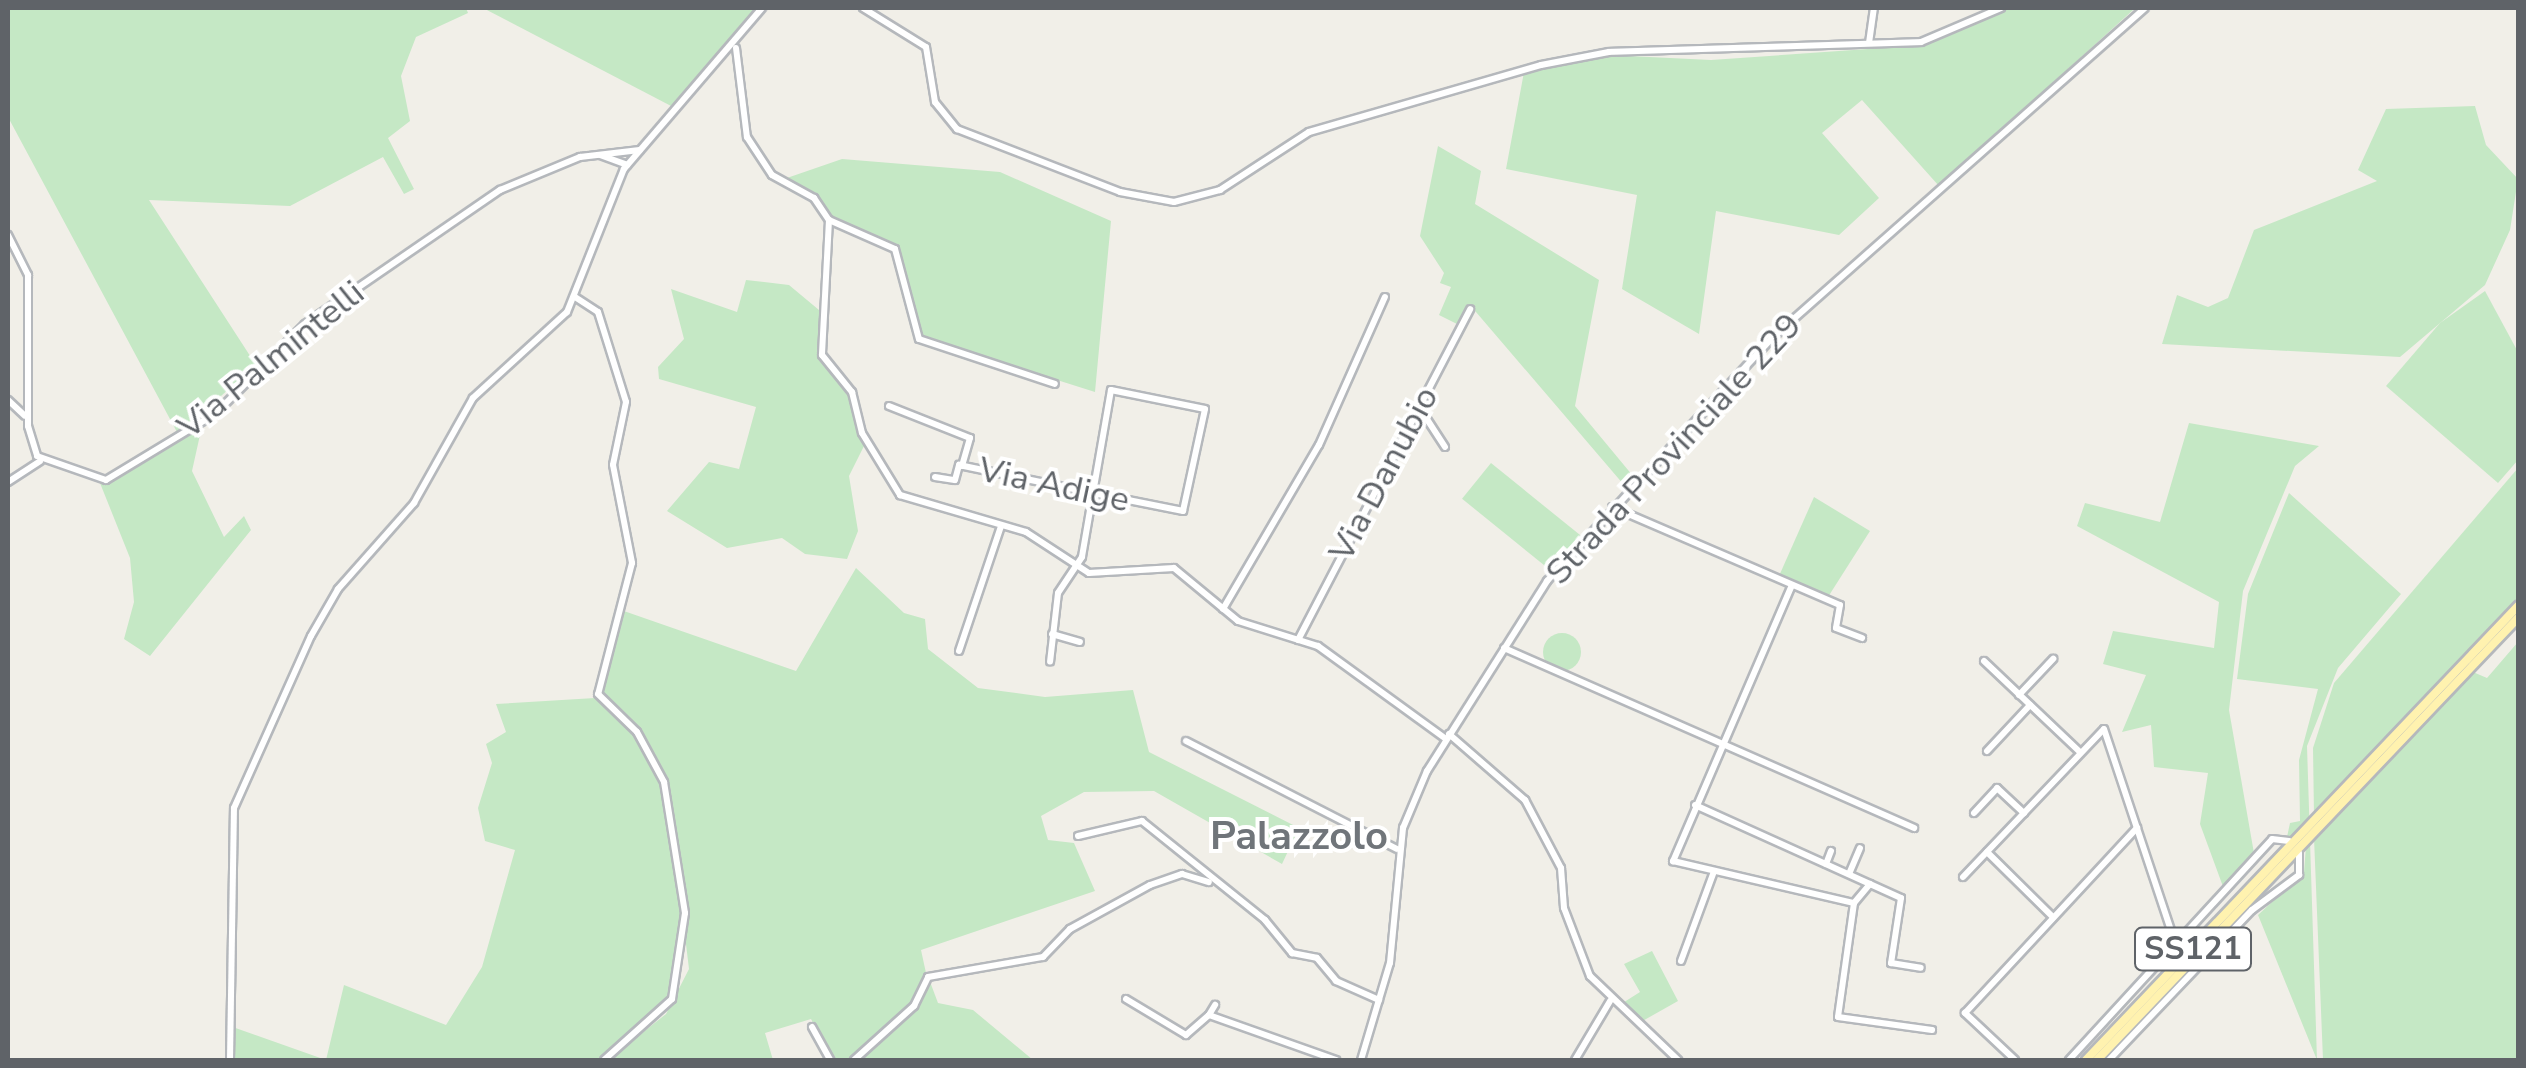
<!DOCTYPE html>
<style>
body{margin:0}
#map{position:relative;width:2526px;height:1068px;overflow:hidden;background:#f1efe8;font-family:"Nunito Sans",sans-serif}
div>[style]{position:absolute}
.green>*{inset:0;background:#c5e8c5;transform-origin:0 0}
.round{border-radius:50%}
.roads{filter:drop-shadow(2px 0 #b5b8bc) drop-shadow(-2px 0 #b5b8bc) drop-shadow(0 2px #b5b8bc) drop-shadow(0 -2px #b5b8bc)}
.minor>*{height:6px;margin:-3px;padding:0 3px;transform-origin:3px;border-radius:3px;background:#fff}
.major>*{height:8px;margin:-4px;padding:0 4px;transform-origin:4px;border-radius:4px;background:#fff2af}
span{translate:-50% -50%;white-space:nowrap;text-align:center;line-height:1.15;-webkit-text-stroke:8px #fff;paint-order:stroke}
.shield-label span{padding:2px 8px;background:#fff;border:2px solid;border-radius:8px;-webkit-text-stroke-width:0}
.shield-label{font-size:32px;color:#5f6368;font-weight:700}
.street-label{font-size:35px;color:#5f6368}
.quarter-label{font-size:40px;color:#70757a;font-weight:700}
.frame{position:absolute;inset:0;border:10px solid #5f6368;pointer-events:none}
</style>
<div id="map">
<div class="green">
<div style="clip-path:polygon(8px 8px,466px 8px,468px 13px,416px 37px,401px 76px,410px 121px,388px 138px,414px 189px,404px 194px,383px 157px,290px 206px,149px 200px,256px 365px,178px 434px,8px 117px)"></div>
<div style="clip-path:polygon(483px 8px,756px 8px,673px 107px)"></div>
<div style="clip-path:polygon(2006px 8px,2133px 10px,1939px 186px,1862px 100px,1822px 133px,1879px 198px,1839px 235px,1716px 211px,1699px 334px,1622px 289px,1637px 195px,1506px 169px,1524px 72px,1608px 55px,1711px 60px,1925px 45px)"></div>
<div style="clip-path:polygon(2475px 106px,2486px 145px,2518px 179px,2510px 230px,2485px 285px,2400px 357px,2162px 344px,2177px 295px,2208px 307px,2228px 298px,2254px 230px,2377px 181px,2358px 170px,2386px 109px)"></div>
<div style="clip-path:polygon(1438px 146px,1481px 171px,1475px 204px,1599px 280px,1575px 406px,1633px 476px,1624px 485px,1470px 305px,1459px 325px,1439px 315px,1451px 287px,1440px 283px,1444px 273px,1420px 236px)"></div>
<div style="clip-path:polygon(842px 159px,1000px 172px,1111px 221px,1095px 392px,922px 337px,899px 247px,829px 216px,818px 197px,784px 179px)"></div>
<div style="clip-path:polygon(746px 280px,789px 285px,819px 310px,819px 354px,851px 395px,866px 442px,849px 476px,858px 531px,847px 559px,805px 554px,782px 538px,727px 548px,667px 511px,709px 462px,739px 469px,756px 407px,659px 379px,658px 367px,684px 339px,671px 289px,737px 312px)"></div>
<div style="clip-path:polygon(2485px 291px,2518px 352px,2518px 460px,2498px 483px,2386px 386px,2440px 323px)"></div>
<div style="clip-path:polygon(2189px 423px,2319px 446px,2295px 466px,2243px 591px,2229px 710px,2255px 859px,2225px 892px,2200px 824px,2208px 773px,2154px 767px,2151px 725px,2122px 732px,2146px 675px,2103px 664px,2113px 631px,2214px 648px,2219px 602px,2077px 526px,2085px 503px,2160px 522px)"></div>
<div style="clip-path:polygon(202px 426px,192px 471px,224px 537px,244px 516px,251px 530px,150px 656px,124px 639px,134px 602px,130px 558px,100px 483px)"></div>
<div style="left:1491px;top:463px;width:115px;height:46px;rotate:39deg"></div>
<div style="clip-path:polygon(2518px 468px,2518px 600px,2314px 815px,2313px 748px,2334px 683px)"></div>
<div style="clip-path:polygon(2289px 493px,2401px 594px,2338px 668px,2307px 746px,2317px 1060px,2258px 915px,2304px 872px,2306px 846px,2287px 837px,2290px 823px,2300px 821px,2299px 760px,2318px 689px,2237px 679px,2248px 594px)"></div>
<div style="clip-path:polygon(1814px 497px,1870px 531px,1828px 597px,1779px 576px)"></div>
<div style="clip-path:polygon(856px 568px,904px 613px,925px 619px,928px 649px,978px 688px,1045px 697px,1133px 690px,1149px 752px,1299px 828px,1282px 864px,1154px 791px,1084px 792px,1041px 816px,1048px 840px,1074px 843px,1095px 891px,921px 950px,926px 973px,913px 1001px,850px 1060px,834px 1060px,811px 1019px,765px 1033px,773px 1060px,608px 1060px,666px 1014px,689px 969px,666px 779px,640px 730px,600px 697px,621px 610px,796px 671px)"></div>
<div class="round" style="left:1543px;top:633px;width:38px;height:38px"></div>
<div style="clip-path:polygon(2518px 642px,2518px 1060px,2323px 1060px,2314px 838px,2473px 672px,2487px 678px)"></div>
<div style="clip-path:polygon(595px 698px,635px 734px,661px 783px,682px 915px,670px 998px,601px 1060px,234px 1060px,227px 1025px,326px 1060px,344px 985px,446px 1025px,482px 967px,515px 850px,485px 841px,478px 808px,492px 763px,486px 744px,506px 732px,496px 704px)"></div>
<div style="clip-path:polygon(1652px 951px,1678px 1001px,1639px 1023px,1618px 1006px,1640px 992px,1624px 964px)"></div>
<div style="clip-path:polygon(929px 979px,938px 1003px,973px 1010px,1033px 1060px,858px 1060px,907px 1016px)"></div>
</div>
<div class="roads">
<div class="minor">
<div style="left:863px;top:8px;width:74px;rotate:31.8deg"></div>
<div style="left:926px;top:47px;width:56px;rotate:80.7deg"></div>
<div style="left:935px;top:102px;width:35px;rotate:51deg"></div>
<div style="left:957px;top:129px;width:175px;rotate:21.1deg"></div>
<div style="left:1120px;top:192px;width:55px;rotate:10.5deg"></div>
<div style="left:1174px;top:202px;width:48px;rotate:-14.6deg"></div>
<div style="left:1220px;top:190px;width:106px;rotate:-33.1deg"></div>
<div style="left:1309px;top:132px;width:241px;rotate:-16.1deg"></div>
<div style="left:1541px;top:65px;width:69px;rotate:-10.8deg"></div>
<div style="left:1609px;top:52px;width:312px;rotate:-1.8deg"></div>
<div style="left:1921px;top:42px;width:87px;rotate:-23deg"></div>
<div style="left:1869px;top:43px;width:35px;rotate:-82deg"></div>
<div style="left:736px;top:48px;width:90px;rotate:83deg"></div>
<div style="left:747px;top:137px;width:45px;rotate:56.7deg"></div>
<div style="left:772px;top:175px;width:48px;rotate:28.7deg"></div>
<div style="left:814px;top:198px;width:27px;rotate:56deg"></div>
<div style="left:829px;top:220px;width:135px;rotate:93deg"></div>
<div style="left:822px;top:355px;width:48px;rotate:51deg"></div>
<div style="left:852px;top:392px;width:42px;rotate:76.3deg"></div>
<div style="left:862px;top:433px;width:73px;rotate:58.5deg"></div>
<div style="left:900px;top:495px;width:131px;rotate:16.4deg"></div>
<div style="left:1026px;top:532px;width:75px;rotate:33.1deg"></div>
<div style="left:1089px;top:573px;width:85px;rotate:-3.4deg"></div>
<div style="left:1174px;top:568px;width:83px;rotate:39.6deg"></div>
<div style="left:1238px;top:621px;width:84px;rotate:17.4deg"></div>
<div style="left:1318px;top:646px;width:158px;rotate:36deg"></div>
<div style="left:600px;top:155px;width:29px;rotate:20deg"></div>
<div style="left:829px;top:220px;width:72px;rotate:23.7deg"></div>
<div style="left:895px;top:249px;width:93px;rotate:75.1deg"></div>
<div style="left:919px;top:339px;width:143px;rotate:18.3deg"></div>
<div style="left:8px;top:235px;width:45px;rotate:63.4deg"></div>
<div style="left:28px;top:275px;width:151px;rotate:90deg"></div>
<div style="left:28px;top:426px;width:31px;rotate:73deg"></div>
<div style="left:37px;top:456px;width:73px;rotate:19.2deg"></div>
<div style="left:106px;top:480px;width:127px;rotate:-31.2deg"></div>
<div style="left:215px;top:414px;width:127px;rotate:-45deg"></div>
<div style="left:305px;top:324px;width:237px;rotate:-34.5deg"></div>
<div style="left:500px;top:190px;width:87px;rotate:-22.4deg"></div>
<div style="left:580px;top:157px;width:60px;rotate:-6.7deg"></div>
<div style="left:575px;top:297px;width:27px;rotate:33deg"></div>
<div style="left:598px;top:312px;width:94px;rotate:72.7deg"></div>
<div style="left:626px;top:402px;width:64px;rotate:101.7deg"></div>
<div style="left:613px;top:465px;width:100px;rotate:79deg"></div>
<div style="left:632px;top:563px;width:135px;rotate:104.5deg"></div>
<div style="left:598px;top:694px;width:54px;rotate:44.3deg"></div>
<div style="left:637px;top:732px;width:57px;rotate:61.6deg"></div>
<div style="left:664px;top:782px;width:133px;rotate:80.9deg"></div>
<div style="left:685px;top:913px;width:87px;rotate:98.6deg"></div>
<div style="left:672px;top:999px;width:91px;rotate:138.1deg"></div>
<div style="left:8px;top:400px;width:23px;rotate:43deg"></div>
<div style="left:889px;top:406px;width:87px;rotate:21.6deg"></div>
<div style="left:970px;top:438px;width:29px;rotate:106deg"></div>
<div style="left:1421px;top:410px;width:44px;rotate:57deg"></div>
<div style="left:935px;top:477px;width:20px;rotate:9deg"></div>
<div style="left:955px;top:480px;width:16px;rotate:-75deg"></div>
<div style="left:959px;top:465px;width:137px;rotate:11.8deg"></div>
<div style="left:1093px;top:493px;width:92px;rotate:11.3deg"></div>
<div style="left:1183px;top:511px;width:104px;rotate:-77.8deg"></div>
<div style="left:1205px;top:409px;width:96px;rotate:-168.6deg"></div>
<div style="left:1111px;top:390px;width:105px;rotate:99.9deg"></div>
<div style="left:1093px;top:493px;width:65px;rotate:99.8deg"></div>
<div style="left:1082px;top:557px;width:43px;rotate:123.7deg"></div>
<div style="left:1058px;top:593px;width:69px;rotate:96.6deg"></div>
<div style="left:8px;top:482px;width:38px;rotate:-33deg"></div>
<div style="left:1612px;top:507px;width:248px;rotate:23.3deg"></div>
<div style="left:1840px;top:605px;width:23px;rotate:100deg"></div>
<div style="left:1836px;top:628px;width:28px;rotate:21deg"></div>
<div style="left:1792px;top:585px;width:301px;rotate:113.3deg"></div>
<div style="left:1673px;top:861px;width:186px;rotate:13.1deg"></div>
<div style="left:1854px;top:903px;width:25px;rotate:-50deg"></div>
<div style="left:1223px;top:609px;width:190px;rotate:-59.7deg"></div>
<div style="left:1319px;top:445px;width:162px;rotate:-66deg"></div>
<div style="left:1052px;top:634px;width:29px;rotate:16deg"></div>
<div style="left:1298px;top:640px;width:373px;rotate:-62.5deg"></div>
<div style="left:1504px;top:648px;width:448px;rotate:23.7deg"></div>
<div style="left:959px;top:651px;width:132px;rotate:-71.4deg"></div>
<div style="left:1984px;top:661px;width:132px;rotate:43.5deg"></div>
<div style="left:2019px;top:695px;width:50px;rotate:-46.6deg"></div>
<div style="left:1449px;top:734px;width:101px;rotate:41deg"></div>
<div style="left:1525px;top:800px;width:77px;rotate:62.1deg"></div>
<div style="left:1561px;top:868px;width:40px;rotate:85.7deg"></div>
<div style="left:1564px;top:908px;width:73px;rotate:69.1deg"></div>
<div style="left:1590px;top:976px;width:122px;rotate:43.7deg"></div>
<div style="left:1186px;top:741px;width:237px;rotate:27.1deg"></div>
<div style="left:1987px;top:751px;width:63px;rotate:-46.9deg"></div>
<div style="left:1695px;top:805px;width:226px;rotate:24.3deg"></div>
<div style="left:1901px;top:898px;width:66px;rotate:98.7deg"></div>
<div style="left:1891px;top:963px;width:30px;rotate:9deg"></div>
<div style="left:1974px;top:813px;width:34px;rotate:-47deg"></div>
<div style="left:1997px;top:788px;width:37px;rotate:43deg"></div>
<div style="left:1078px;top:836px;width:66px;rotate:-13.2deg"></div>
<div style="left:1142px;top:821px;width:158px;rotate:38.8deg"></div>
<div style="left:1265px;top:920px;width:43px;rotate:50.7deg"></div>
<div style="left:1292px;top:953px;width:25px;rotate:11deg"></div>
<div style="left:1317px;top:958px;width:30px;rotate:50deg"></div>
<div style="left:1336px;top:981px;width:47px;rotate:23.8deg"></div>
<div style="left:1987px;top:852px;width:93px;rotate:44.6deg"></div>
<div style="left:1826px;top:864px;width:14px;rotate:-69deg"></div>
<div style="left:1849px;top:874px;width:28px;rotate:-67deg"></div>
<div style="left:1963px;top:877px;width:204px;rotate:-46.4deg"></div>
<div style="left:2104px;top:729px;width:234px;rotate:71.6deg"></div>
<div style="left:1854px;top:903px;width:115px;rotate:98deg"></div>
<div style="left:1838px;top:1017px;width:95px;rotate:7.9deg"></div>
<div style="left:1681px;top:961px;width:93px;rotate:-69.8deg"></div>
<div style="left:1126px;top:999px;width:70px;rotate:31deg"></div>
<div style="left:1186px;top:1035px;width:30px;rotate:-41deg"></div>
<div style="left:1209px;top:1015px;width:135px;rotate:19.5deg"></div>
<div style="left:1209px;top:1015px;width:12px;rotate:-59deg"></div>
<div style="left:812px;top:1027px;width:38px;rotate:61deg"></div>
<div style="left:230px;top:1060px;width:252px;rotate:-89.1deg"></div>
<div style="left:234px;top:808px;width:188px;rotate:-65.9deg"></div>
<div style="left:311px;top:636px;width:54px;rotate:-60.1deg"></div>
<div style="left:338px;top:589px;width:115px;rotate:-48.5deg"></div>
<div style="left:414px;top:503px;width:120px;rotate:-60.7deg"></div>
<div style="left:473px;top:398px;width:127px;rotate:-42.5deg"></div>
<div style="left:567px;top:312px;width:154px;rotate:-68.3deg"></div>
<div style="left:624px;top:169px;width:212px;rotate:-49.4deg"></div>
<div style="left:854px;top:1060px;width:81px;rotate:-42deg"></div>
<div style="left:914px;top:1006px;width:32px;rotate:-64deg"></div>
<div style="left:928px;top:977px;width:117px;rotate:-9.9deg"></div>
<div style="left:1043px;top:957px;width:39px;rotate:-46deg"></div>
<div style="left:1070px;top:929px;width:91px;rotate:-28.8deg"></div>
<div style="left:1150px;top:885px;width:34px;rotate:-19deg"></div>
<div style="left:1182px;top:874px;width:28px;rotate:17deg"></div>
<div style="left:1361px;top:1060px;width:101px;rotate:-73.4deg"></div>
<div style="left:1390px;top:963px;width:136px;rotate:-84.5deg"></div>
<div style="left:1403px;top:828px;width:62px;rotate:-67.2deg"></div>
<div style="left:1427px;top:771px;width:225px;rotate:-57.7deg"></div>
<div style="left:1547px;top:581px;width:330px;rotate:-47.2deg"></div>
<div style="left:1771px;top:339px;width:499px;rotate:-41.5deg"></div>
<div style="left:1575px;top:1060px;width:69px;rotate:-59.3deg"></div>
<div style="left:2015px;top:1060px;width:69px;rotate:-136.8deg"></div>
<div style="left:1965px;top:1013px;width:253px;rotate:-47.1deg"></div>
<div style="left:2069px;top:1060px;width:300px;rotate:-47.4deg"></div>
<div style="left:2272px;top:839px;width:17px;rotate:7deg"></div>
<div style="left:2109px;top:1060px;width:207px;rotate:-46.4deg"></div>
<div style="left:2252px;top:910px;width:59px;rotate:-36.7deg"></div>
<div style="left:2299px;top:875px;width:22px;rotate:-90deg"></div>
</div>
<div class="major">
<div style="left:2086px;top:1060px;width:627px;rotate:-46.42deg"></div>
<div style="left:2097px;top:1060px;width:610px;rotate:-46.39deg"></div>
</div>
</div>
<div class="shield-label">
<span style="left:2193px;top:949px">SS121</span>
</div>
<div class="street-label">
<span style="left:271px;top:360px;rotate:-39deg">Via Palmintelli</span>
<span style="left:1674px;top:449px;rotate:-47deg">Strada Provinciale 229</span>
<span style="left:1384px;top:474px;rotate:-62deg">Via Danubio</span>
<span style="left:1054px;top:485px;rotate:12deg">Via Adige</span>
</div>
<div class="quarter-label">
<span style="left:1299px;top:836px">Palazzolo</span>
</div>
<div class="frame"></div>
</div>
